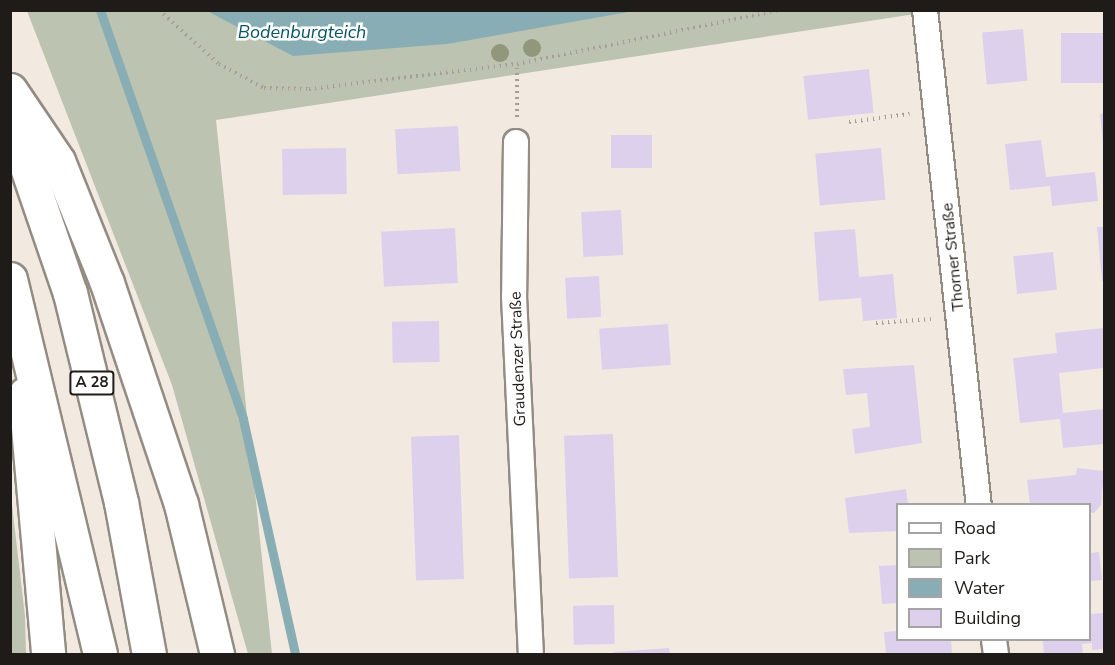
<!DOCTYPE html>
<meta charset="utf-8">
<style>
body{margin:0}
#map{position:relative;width:1115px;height:665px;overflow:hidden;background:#f2eae1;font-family:"Nunito Sans",sans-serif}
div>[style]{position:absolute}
.green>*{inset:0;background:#bcc4b1}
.water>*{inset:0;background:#89adb4}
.stream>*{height:9px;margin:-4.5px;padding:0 4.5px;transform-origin:4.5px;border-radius:4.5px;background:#89adb4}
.building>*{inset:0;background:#dcd0ed;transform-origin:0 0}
.path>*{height:4px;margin-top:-2px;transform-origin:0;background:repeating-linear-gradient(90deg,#a59f98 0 1.5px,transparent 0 6px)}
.roads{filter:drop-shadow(2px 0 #938c83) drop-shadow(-2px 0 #938c83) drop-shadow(0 2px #938c83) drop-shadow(0 -2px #938c83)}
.street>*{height:24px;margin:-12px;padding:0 12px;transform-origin:12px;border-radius:12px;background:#fff}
.highway>*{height:33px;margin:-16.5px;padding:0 16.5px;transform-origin:16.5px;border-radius:16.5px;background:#fff}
.trees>*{width:18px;height:18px;margin:-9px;border-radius:50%;background:#92967a}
span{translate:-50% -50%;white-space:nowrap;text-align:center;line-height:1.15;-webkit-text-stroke:5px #fff;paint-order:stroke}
.shield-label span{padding:2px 4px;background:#fff;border:2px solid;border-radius:4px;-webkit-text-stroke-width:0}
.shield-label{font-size:15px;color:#1e1b18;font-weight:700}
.street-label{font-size:16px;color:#1e1b18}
.water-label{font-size:18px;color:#055662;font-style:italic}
.frame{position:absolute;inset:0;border:12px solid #1e1b18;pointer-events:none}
.legend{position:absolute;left:896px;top:503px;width:195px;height:138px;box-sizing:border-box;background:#fff;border:2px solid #a5a4a3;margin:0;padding:8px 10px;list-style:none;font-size:18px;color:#1e1b18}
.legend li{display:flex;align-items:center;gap:12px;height:30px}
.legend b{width:30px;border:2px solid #a5a4a3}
</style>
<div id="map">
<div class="green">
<div style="clip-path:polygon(27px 11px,935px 11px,216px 120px,272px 654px,248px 654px,172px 385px)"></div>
<div style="clip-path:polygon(11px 496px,25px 616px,26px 654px,11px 654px)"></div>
</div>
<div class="water">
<div style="clip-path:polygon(207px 11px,207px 10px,634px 11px,447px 44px,293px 56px)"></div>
</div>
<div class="stream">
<div style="left:100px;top:10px;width:433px;rotate:70.7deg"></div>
<div style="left:243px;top:419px;width:241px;rotate:77.5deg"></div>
</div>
<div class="building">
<div style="left:1023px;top:29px;width:52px;height:41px;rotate:85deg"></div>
<div style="left:1104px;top:33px;width:50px;height:43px;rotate:90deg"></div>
<div style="left:869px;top:69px;width:44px;height:66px;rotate:84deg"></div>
<div style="clip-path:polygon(1104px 113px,1104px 144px,1103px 144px,1100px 114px)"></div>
<div style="left:458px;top:126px;width:45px;height:63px;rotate:87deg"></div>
<div style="left:611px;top:135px;width:41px;height:33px"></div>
<div style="clip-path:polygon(1041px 140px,1046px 177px,1095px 172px,1098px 201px,1052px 206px,1050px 186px,1010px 190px,1005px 144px)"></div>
<div style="left:346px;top:148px;width:46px;height:64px;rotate:89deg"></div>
<div style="left:881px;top:148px;width:52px;height:66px;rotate:85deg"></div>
<div style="left:621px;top:210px;width:45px;height:40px;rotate:87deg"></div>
<div style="clip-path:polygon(1097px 227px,1104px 227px,1104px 281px,1102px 281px)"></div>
<div style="left:455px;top:228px;width:55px;height:74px;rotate:87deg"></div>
<div style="clip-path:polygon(855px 229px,859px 277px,893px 274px,897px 318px,863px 321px,861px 298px,819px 301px,814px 232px)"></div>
<div style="left:1053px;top:252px;width:38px;height:40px;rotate:84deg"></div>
<div style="left:599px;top:276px;width:41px;height:34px;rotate:87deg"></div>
<div style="left:439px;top:321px;width:41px;height:47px;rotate:89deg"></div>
<div style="left:668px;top:324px;width:41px;height:69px;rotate:86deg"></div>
<div style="clip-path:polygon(1104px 328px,1104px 368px,1059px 373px,1063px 413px,1104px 409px,1104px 444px,1063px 448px,1060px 419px,1020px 423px,1013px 358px,1057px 353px,1055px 333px)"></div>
<div style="clip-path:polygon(914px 365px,922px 443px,855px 454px,852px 429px,870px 427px,867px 393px,846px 395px,843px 369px)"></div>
<div style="left:613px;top:434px;width:143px;height:49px;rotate:88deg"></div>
<div style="left:459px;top:435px;width:144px;height:48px;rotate:88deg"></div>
<div style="clip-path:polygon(1077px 468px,1104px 471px,1101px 505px,1094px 513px,1090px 513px,1090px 504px,1030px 504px,1027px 480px,1076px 475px)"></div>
<div style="clip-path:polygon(906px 489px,908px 504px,898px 504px,898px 531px,849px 533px,845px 498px)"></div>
<div style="clip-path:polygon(1099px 552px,1102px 580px,1090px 581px,1090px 553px)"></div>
<div style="clip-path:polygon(898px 565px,898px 603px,882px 604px,879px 566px)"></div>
<div style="left:614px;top:605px;width:39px;height:41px;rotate:89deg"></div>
<div style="clip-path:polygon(1104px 613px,1104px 649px,1092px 650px,1092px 643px,1082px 644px,1083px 653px,1044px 654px,1043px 640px,1090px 640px,1090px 614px)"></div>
<div style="clip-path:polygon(898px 631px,898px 640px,951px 640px,952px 654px,886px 654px,884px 632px)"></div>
<div style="clip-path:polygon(669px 648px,670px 654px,614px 654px,614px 652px)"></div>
</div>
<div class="path">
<div style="left:159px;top:10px;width:81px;rotate:42deg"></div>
<div style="left:219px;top:64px;width:51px;rotate:28.1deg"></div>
<div style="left:264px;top:88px;width:45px;rotate:1.3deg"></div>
<div style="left:309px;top:89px;width:209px;rotate:-6.9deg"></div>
<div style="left:517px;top:64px;width:268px;rotate:-11.6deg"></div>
<div style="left:517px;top:117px;width:53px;rotate:-90deg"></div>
<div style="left:849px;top:122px;width:61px;rotate:-7.6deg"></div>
<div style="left:876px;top:323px;width:55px;rotate:-4.2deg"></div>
</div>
<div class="roads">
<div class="street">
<div style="left:925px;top:10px;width:497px;rotate:83.8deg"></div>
<div style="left:516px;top:142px;width:154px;rotate:90.7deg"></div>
<div style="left:514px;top:296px;width:358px;rotate:87.3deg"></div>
<div style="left:994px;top:640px;width:14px;rotate:82deg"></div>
</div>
<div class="highway">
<div style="left:10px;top:90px;width:86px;rotate:55.9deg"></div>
<div style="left:58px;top:161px;width:131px;rotate:68.1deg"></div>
<div style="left:107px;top:283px;width:233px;rotate:71.5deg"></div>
<div style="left:181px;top:504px;width:154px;rotate:76.5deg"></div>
<div style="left:10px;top:118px;width:185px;rotate:71.1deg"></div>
<div style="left:70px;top:293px;width:215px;rotate:76.3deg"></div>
<div style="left:121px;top:502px;width:155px;rotate:79.6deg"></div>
<div style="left:10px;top:279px;width:386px;rotate:76.5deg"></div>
<div style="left:25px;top:394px;width:261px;rotate:84.9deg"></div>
</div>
</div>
<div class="trees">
<div style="left:532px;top:48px"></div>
<div style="left:500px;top:53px"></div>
</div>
<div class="shield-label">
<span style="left:92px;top:383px">A 28</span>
</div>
<div class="street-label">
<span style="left:953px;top:257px;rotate:-96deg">Thorner Straße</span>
<span style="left:518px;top:359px;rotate:-92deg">Graudenzer Straße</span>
</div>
<div class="water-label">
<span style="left:302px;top:32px">Bodenburgteich</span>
</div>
<div class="frame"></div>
<ul class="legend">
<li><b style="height:8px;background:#fff"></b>Road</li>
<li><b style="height:16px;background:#bcc4b1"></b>Park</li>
<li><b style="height:16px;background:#89adb4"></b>Water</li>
<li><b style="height:16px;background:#dcd0ed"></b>Building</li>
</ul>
</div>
